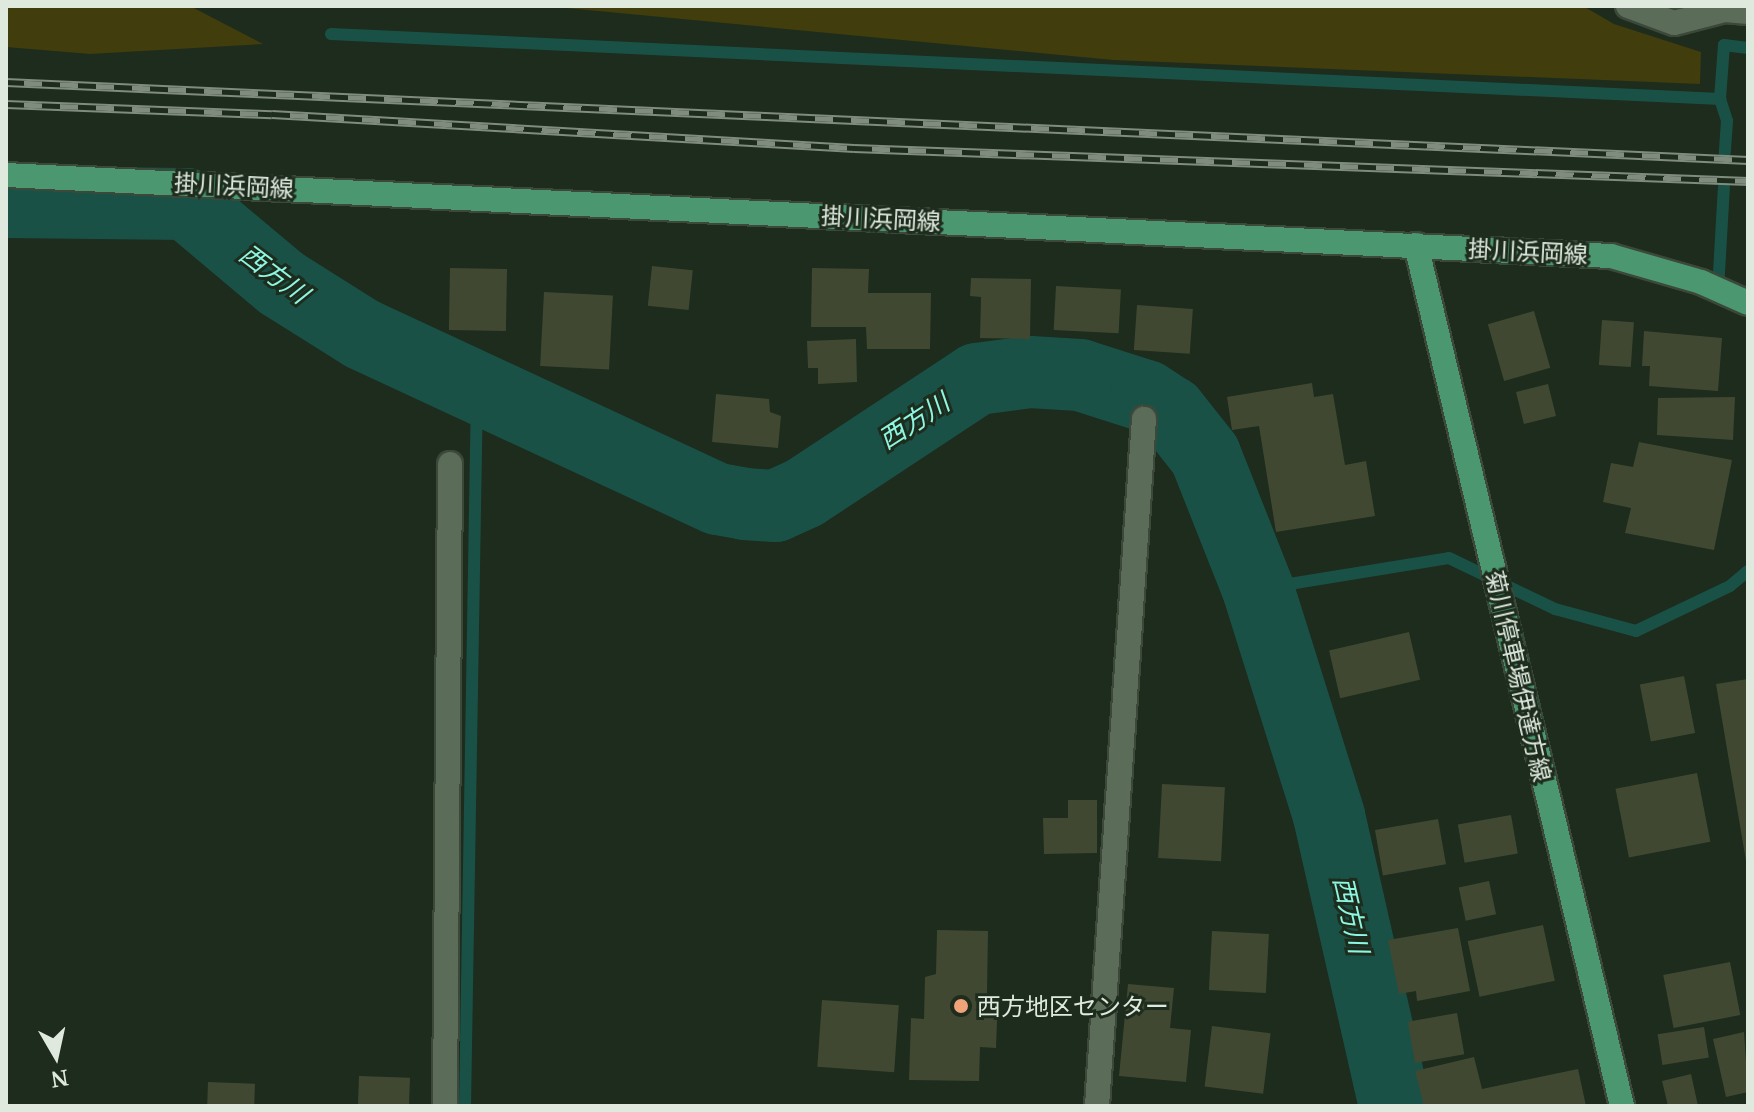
<!DOCTYPE html>
<meta charset="utf-8">
<style>
body{margin:0}
#map{position:relative;width:1754px;height:1112px;overflow:hidden;background:#1d2c1c;font-family:"Noto Serif","Noto Sans JP",serif}
div>[style]{position:absolute}
.green>*{inset:0;background:#413d0d}
.stream>*{height:12px;margin:-6px;padding:0 6px;transform-origin:6px;border-radius:6px;background:#1a5147}
.river>*{height:72px;margin:-36px;padding:0 36px;transform-origin:36px;border-radius:36px;background:#1a5147}
.building>*{inset:0;background:#414832;transform-origin:0 0}
.roads{filter:drop-shadow(2px 0 #3b483a) drop-shadow(-2px 0 #3b483a) drop-shadow(0 2px #3b483a) drop-shadow(0 -2px #3b483a)}
.minor>*{height:24px;margin:-12px;padding:0 12px;transform-origin:12px;border-radius:12px;background:#5b6c59}
.major>*{height:24px;margin:-12px;padding:0 12px;transform-origin:12px;border-radius:12px;background:#4a9770}
.rail>*{height:9px;margin-top:-4.5px;transform-origin:0;background:repeating-linear-gradient(90deg,#1d2c1c 0 18px,#7f8c7e 0 36px);box-sizing:border-box;border-block:2px solid #7f8c7e}
.dots>*{width:22px;height:22px;translate:-50% -50%;box-sizing:border-box;border:4px solid #1d2c1c;border-radius:50%}
span{translate:-50% -50%;white-space:nowrap;text-align:center;line-height:1.15;-webkit-text-stroke:6px #1d2c1c;paint-order:stroke}
.street-label{font-size:24px;color:#dfe9de}
.poi-label{font-size:24px;color:#dfe9de}
.left{translate:0 -50%;text-align:left}
.water-label{font-size:26px;color:#8df7e2;font-style:italic}
.frame{position:absolute;inset:0;border:8px solid #dfe9de;pointer-events:none}
.north{position:absolute;left:16px;top:1016px;width:80px;height:80px;-webkit-text-stroke:6px #1d2c1c;paint-order:stroke;rotate:171deg;font-size:22px;font-weight:700;line-height:32px;text-align:center;color:#dfe9de}
.north::after{content:'';display:block;margin:auto;width:28px;height:36px;background:#dfe9de;clip-path:polygon(50% 0,100% 100%,50% 72%,0 100%)}
</style>
<div id="map">
<div class="green">
<div style="clip-path:polygon(6px 6px,190px 6px,263px 44px,90px 54px,6px 47px)"></div>
<div style="clip-path:polygon(545px 6px,1583px 6px,1614px 24px,1701px 52px,1700px 84px,1113px 60px)"></div>
</div>
<div class="stream">
<div style="left:331px;top:34px;width:1391px;rotate:2.68deg"></div>
<div style="left:1720px;top:99px;width:54px;rotate:-85.8deg"></div>
<div style="left:1724px;top:45px;width:24px;rotate:7deg"></div>
<div style="left:1720px;top:99px;width:23px;rotate:72deg"></div>
<div style="left:1727px;top:121px;width:32px;rotate:94deg"></div>
<div style="left:1718px;top:290px;width:103px;rotate:-86.7deg"></div>
<div style="left:1258px;top:589px;width:193px;rotate:-9.2deg"></div>
<div style="left:1449px;top:558px;width:118px;rotate:25.7deg"></div>
<div style="left:1555px;top:609px;width:84px;rotate:15.2deg"></div>
<div style="left:1636px;top:631px;width:104px;rotate:-25.6deg"></div>
<div style="left:1730px;top:586px;width:23px;rotate:-40deg"></div>
<div style="left:465px;top:1106px;width:717px;rotate:-89.04deg"></div>
</div>
<div class="river">
<div style="left:6px;top:202px;width:181px;rotate:0.6deg"></div>
<div style="left:187px;top:204px;width:123px;rotate:40deg"></div>
<div style="left:281px;top:283px;width:96px;rotate:32.2deg"></div>
<div style="left:362px;top:334px;width:392px;rotate:24.9deg"></div>
<div style="left:718px;top:499px;width:27px;rotate:10deg"></div>
<div style="left:745px;top:504px;width:30px;rotate:4deg"></div>
<div style="left:775px;top:506px;width:32px;rotate:-24deg"></div>
<div style="left:804px;top:493px;width:207px;rotate:-33.4deg"></div>
<div style="left:977px;top:379px;width:53px;rotate:-7.5deg"></div>
<div style="left:1030px;top:372px;width:50px;rotate:3.4deg"></div>
<div style="left:1080px;top:375px;width:69px;rotate:17.7deg"></div>
<div style="left:1146px;top:396px;width:30px;rotate:33deg"></div>
<div style="left:1171px;top:412px;width:55px;rotate:51.7deg"></div>
<div style="left:1205px;top:455px;width:144px;rotate:68.4deg"></div>
<div style="left:1258px;top:589px;width:238px;rotate:72.6deg"></div>
<div style="left:1329px;top:816px;width:297px;rotate:77.2deg"></div>
</div>
<div class="building">
<div style="left:652px;top:266px;width:41px;height:40px;rotate:6deg"></div>
<div style="left:450px;top:268px;width:57px;height:62px;rotate:1deg"></div>
<div style="clip-path:polygon(812px 268px,869px 269px,868px 293px,931px 293px,930px 349px,867px 349px,866px 327px,811px 327px)"></div>
<div style="clip-path:polygon(971px 278px,1031px 279px,1030px 339px,980px 338px,981px 297px,970px 296px)"></div>
<div style="left:1056px;top:286px;width:65px;height:44px;rotate:3deg"></div>
<div style="left:544px;top:292px;width:69px;height:74px;rotate:3deg"></div>
<div style="left:1137px;top:305px;width:56px;height:45px;rotate:4deg"></div>
<div style="left:1534px;top:311px;width:59px;height:48px;rotate:74deg"></div>
<div style="left:1602px;top:320px;width:32px;height:45px;rotate:4deg"></div>
<div style="clip-path:polygon(1644px 331px,1722px 338px,1718px 391px,1649px 386px,1650px 366px,1642px 366px)"></div>
<div style="clip-path:polygon(856px 339px,857px 382px,818px 384px,818px 368px,808px 368px,807px 341px)"></div>
<div style="clip-path:polygon(1312px 383px,1314px 397px,1333px 394px,1345px 465px,1366px 461px,1375px 516px,1276px 532px,1259px 426px,1232px 430px,1227px 397px)"></div>
<div style="left:1548px;top:384px;width:33px;height:33px;rotate:76deg"></div>
<div style="clip-path:polygon(716px 394px,769px 399px,770px 412px,781px 416px,778px 448px,712px 442px)"></div>
<div style="clip-path:polygon(1735px 397px,1733px 440px,1657px 435px,1658px 398px)"></div>
<div style="clip-path:polygon(1639px 442px,1732px 460px,1714px 550px,1625px 533px,1631px 508px,1603px 502px,1611px 463px,1633px 467px)"></div>
<div style="left:1409px;top:632px;width:49px;height:82px;rotate:77deg"></div>
<div style="left:1684px;top:676px;width:58px;height:45px;rotate:79deg"></div>
<div style="clip-path:polygon(1748px 679px,1748px 861px,1746px 861px,1716px 684px)"></div>
<div style="left:1697px;top:773px;width:70px;height:83px;rotate:79deg"></div>
<div style="left:1162px;top:784px;width:63px;height:74px;rotate:3deg"></div>
<div style="clip-path:polygon(1068px 800px,1097px 800px,1097px 853px,1044px 854px,1043px 818px,1068px 818px)"></div>
<div style="left:1511px;top:815px;width:39px;height:54px;rotate:80deg"></div>
<div style="left:1438px;top:819px;width:46px;height:64px;rotate:80deg"></div>
<div style="left:1489px;top:881px;width:34px;height:31px;rotate:78deg"></div>
<div style="left:1543px;top:925px;width:57px;height:77px;rotate:78deg"></div>
<div style="clip-path:polygon(1458px 928px,1470px 991px,1417px 1001px,1416px 991px,1399px 994px,1388px 940px)"></div>
<div style="clip-path:polygon(937px 930px,988px 931px,987px 994px,998px 994px,996px 1048px,980px 1047px,979px 1081px,909px 1080px,911px 1018px,924px 1019px,925px 977px,936px 974px)"></div>
<div style="left:1212px;top:931px;width:57px;height:59px;rotate:3deg"></div>
<div style="left:1730px;top:962px;width:54px;height:68px;rotate:79deg"></div>
<div style="clip-path:polygon(1128px 984px,1174px 988px,1170px 1028px,1191px 1030px,1186px 1082px,1119px 1076px)"></div>
<div style="left:822px;top:1000px;width:77px;height:67px;rotate:4deg"></div>
<div style="left:1457px;top:1013px;width:42px;height:50px;rotate:80deg"></div>
<div style="left:1212px;top:1026px;width:59px;height:61px;rotate:7deg"></div>
<div style="left:1704px;top:1027px;width:31px;height:47px;rotate:81deg"></div>
<div style="clip-path:polygon(1744px 1032px,1748px 1092px,1726px 1097px,1713px 1039px)"></div>
<div style="clip-path:polygon(1474px 1057px,1482px 1089px,1578px 1069px,1586px 1106px,1424px 1106px,1415px 1071px)"></div>
<div style="clip-path:polygon(1691px 1074px,1698px 1106px,1668px 1106px,1662px 1081px)"></div>
<div style="left:359px;top:1076px;width:51px;height:30px;rotate:2deg"></div>
<div style="left:208px;top:1082px;width:47px;height:24px;rotate:2deg"></div>
</div>
<div class="roads">
<div class="minor">
<div style="left:1628px;top:6px;width:49px;rotate:20.3deg"></div>
<div style="left:1674px;top:23px;width:53px;rotate:-14.3deg"></div>
<div style="left:1725px;top:10px;width:23px;rotate:5deg"></div>
<div style="left:445px;top:1106px;width:642px;rotate:-89.55deg"></div>
<div style="left:1097px;top:1106px;width:689px;rotate:-86.09deg"></div>
</div>
<div class="major">
<div style="left:6px;top:175px;width:1607px;rotate:2.89deg"></div>
<div style="left:1611px;top:256px;width:94px;rotate:16.1deg"></div>
<div style="left:1701px;top:282px;width:51px;rotate:24.1deg"></div>
<div style="left:1416px;top:245px;width:885px;rotate:76.54deg"></div>
</div>
</div>
<div class="rail">
<div style="left:6px;top:82px;width:1744px;rotate:2.56deg"></div>
<div style="left:6px;top:104px;width:266px;rotate:2.2deg"></div>
<div style="left:272px;top:114px;width:583px;rotate:3.34deg"></div>
<div style="left:854px;top:148px;width:895px;rotate:2.11deg"></div>
</div>
<div class="dots">
<div style="left:961px;top:1006px;background:#f0a279"></div>
</div>
<div class="street-label">
<span style="left:234px;top:185px;rotate:3deg">掛川浜岡線</span>
<span style="left:881px;top:218px;rotate:3deg">掛川浜岡線</span>
<span style="left:1528px;top:251px;rotate:3deg">掛川浜岡線</span>
<span style="left:1519px;top:676px;rotate:77deg">菊川停車場伊達方線</span>
</div>
<div class="poi-label">
<span class="left" style="left:977px;top:1006px">西方地区センター</span>
</div>
<div class="water-label">
<span style="left:274px;top:274px;rotate:37deg">西方川</span>
<span style="left:914px;top:421px;rotate:-33deg">西方川</span>
<span style="left:1351px;top:915px;rotate:77deg">西方川</span>
</div>
<div class="frame"></div>
<div class="north">N</div>
</div>
